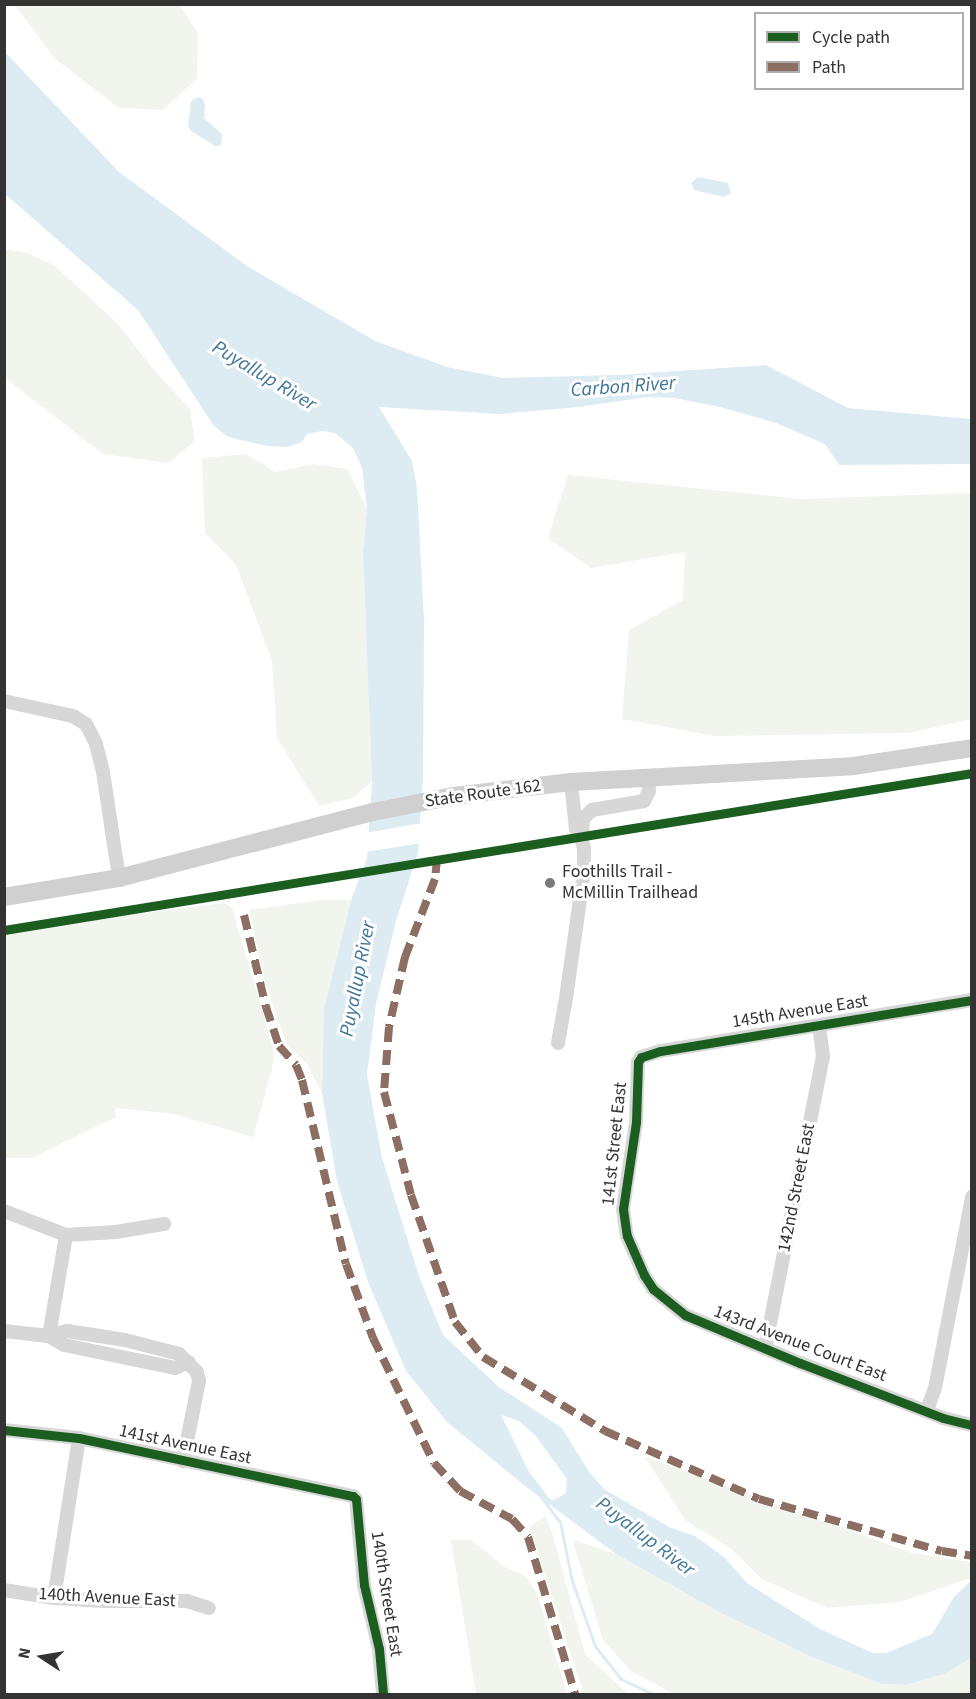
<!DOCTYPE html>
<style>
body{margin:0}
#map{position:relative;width:976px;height:1699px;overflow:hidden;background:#fff;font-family:"Source Sans 3",sans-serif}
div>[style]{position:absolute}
.green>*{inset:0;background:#f1f5ed}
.water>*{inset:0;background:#ddebf3}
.pier>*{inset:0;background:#fff}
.stream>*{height:3px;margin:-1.5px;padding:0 1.5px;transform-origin:1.5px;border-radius:1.5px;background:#ddebf3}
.street>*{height:14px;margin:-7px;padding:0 7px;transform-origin:7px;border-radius:7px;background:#d7d7d7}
.secondary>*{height:18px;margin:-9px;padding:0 9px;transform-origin:9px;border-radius:9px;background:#d0d0d0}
.quiet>*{height:8px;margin-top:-4px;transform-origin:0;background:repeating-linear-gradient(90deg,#8d6e63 0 15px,transparent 0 23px)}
.cycleway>*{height:9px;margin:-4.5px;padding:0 4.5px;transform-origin:4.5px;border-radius:4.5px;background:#1b5e20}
.dots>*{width:16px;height:16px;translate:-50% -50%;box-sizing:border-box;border:3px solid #fff;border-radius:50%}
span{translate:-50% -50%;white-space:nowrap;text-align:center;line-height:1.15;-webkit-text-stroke:6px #fff;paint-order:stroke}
.street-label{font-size:18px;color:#333}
.poi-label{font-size:18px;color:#333}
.left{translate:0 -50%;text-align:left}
.water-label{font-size:20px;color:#3f7597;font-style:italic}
.frame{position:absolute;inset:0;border:6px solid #333;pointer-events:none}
.legend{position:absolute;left:754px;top:12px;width:210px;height:78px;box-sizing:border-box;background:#fff;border:2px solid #adadad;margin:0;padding:8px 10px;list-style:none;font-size:18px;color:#333}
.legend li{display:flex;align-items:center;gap:12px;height:30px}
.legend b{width:30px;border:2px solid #adadad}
.north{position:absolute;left:12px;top:1627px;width:60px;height:60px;-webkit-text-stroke:4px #fff;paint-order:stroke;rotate:282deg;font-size:16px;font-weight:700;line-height:24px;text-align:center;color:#333}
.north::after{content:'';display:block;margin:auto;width:21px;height:27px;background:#333;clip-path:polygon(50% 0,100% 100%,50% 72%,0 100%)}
</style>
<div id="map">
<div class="green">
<div style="clip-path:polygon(15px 5px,180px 5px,198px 33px,197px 79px,163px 110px,119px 108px,54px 58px)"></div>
<div style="clip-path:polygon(4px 249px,28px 253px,55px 266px,117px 323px,154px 370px,190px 409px,195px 441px,168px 463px,103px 454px,5px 378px)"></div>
<div style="clip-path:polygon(246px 454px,275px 472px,314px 464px,347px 469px,367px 509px,363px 551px,372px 782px,353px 798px,319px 806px,277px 738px,272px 661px,236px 565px,205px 533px,202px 458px)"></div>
<div style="clip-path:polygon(568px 475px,800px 499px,971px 493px,971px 719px,909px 733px,716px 736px,622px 719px,629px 630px,683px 600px,685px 552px,591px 568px,548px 538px)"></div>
<div style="clip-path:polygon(321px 900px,351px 900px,324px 1009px,322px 1093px,307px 1064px,289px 1047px,282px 1031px,265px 982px,249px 910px)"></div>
<div style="clip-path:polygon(225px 903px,232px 908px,274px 1051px,272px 1069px,253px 1137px,174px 1114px,115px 1108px,116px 1117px,32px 1158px,5px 1158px,5px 930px)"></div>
<div style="clip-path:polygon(645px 1457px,912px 1553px,971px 1562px,971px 1578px,900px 1602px,827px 1608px,762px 1579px,730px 1548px,685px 1520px)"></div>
<div style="clip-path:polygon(545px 1516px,552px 1532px,585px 1654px,628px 1694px,584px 1694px,529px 1527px)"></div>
<div style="clip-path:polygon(451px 1540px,471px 1540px,505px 1567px,527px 1577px,538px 1596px,567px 1694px,476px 1694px)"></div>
<div style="clip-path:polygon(575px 1540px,616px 1554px,721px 1613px,812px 1657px,882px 1684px,906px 1685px,944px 1674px,971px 1658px,971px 1694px,674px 1694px,631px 1671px,603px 1640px,574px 1545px)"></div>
</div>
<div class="water">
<div style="clip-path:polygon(evenodd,4px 51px,119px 172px,247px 266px,375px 341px,447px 367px,503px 378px,618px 375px,766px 365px,848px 408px,971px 419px,971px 464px,839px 465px,825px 444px,776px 423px,720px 407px,674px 398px,647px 397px,579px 407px,501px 414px,379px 407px,412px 461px,417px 488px,424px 620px,423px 778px,418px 852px,396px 921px,376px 1004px,367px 1074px,382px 1158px,420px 1279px,443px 1335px,499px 1387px,562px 1428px,589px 1472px,604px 1489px,669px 1527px,695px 1536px,724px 1557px,747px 1583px,820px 1629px,873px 1653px,886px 1653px,932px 1634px,954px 1597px,971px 1581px,971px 1658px,944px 1674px,906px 1685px,882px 1684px,812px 1657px,721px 1613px,616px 1554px,525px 1486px,447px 1422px,406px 1371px,368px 1282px,337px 1181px,322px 1093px,324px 1009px,351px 900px,367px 858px,372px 782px,363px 551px,367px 509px,362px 468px,353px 448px,335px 433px,322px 431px,307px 434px,302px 442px,288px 447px,267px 446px,228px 437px,214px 426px,138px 310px,5px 194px,4px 51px,501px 1415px,519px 1421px,535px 1435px,567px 1479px,566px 1493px,554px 1500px,550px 1499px,529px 1472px,501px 1415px)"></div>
<div style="clip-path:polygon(198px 97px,203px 99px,205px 105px,204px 118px,222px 134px,221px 145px,215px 146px,191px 131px,188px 126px,191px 101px)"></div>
<div style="clip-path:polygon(698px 177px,728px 183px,731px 193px,724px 197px,694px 190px,691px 183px)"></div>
</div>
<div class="pier">
<div style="clip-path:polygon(422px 823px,421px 843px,365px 852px,366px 833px)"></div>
</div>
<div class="stream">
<div style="left:541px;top:1497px;width:31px;rotate:53deg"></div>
<div style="left:560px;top:1522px;width:60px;rotate:78.5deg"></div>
<div style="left:572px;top:1581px;width:69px;rotate:70.5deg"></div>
<div style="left:595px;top:1646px;width:42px;rotate:51.8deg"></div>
<div style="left:621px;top:1679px;width:35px;rotate:25deg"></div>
</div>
<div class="street">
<div style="left:4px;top:701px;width:71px;rotate:12.3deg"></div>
<div style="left:73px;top:716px;width:15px;rotate:32deg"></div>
<div style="left:86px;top:724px;width:22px;rotate:63deg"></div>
<div style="left:96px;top:744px;width:29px;rotate:76deg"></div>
<div style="left:103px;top:772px;width:107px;rotate:81.4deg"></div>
<div style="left:582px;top:834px;width:15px;rotate:-86deg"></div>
<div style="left:583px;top:819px;width:13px;rotate:-45deg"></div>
<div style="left:592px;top:810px;width:53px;rotate:-9.8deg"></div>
<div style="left:644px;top:801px;width:11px;rotate:-63deg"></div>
<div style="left:649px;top:791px;width:14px;rotate:-94deg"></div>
<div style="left:972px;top:1000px;width:316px;rotate:170.7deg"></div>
<div style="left:660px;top:1051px;width:20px;rotate:162deg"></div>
<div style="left:641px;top:1057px;width:6px;rotate:121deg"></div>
<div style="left:638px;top:1062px;width:60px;rotate:91.9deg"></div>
<div style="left:636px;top:1122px;width:88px;rotate:98.5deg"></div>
<div style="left:623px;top:1209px;width:27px;rotate:82deg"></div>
<div style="left:627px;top:1236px;width:43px;rotate:66.4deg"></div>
<div style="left:644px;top:1275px;width:17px;rotate:57deg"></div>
<div style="left:653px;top:1289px;width:41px;rotate:39.1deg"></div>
<div style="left:685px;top:1315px;width:125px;rotate:22.7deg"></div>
<div style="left:800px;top:1363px;width:153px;rotate:21deg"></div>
<div style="left:943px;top:1418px;width:30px;rotate:14deg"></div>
<div style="left:558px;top:1043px;width:39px;rotate:-80deg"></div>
<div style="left:565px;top:1005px;width:135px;rotate:-81.9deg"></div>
<div style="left:584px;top:871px;width:22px;rotate:-90deg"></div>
<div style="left:584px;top:849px;width:13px;rotate:-103deg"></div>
<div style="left:581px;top:836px;width:9px;rotate:-126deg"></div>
<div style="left:576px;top:829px;width:47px;rotate:-96.1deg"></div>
<div style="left:4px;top:1211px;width:66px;rotate:21.2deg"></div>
<div style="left:66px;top:1235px;width:50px;rotate:-3.4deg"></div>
<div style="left:116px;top:1232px;width:49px;rotate:-9.5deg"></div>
<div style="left:4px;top:1331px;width:45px;rotate:6.3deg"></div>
<div style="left:49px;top:1336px;width:19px;rotate:-16deg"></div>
<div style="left:67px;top:1331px;width:59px;rotate:8.8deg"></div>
<div style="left:125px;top:1340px;width:56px;rotate:14.5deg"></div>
<div style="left:179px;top:1354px;width:25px;rotate:45deg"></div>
<div style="left:197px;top:1372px;width:9px;rotate:77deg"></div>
<div style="left:199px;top:1381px;width:82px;rotate:101.3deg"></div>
<div style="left:49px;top:1336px;width:17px;rotate:31deg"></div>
<div style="left:64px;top:1345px;width:113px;rotate:11.7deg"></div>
<div style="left:175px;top:1368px;width:15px;rotate:-23deg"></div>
<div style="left:49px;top:1336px;width:102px;rotate:-80.4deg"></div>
<div style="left:765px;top:1349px;width:298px;rotate:-78.8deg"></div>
<div style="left:823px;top:1057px;width:31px;rotate:-97deg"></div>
<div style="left:927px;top:1410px;width:23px;rotate:-70deg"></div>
<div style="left:935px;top:1388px;width:195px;rotate:-79deg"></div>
<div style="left:4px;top:1430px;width:75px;rotate:6.1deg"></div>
<div style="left:79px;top:1438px;width:280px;rotate:12deg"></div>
<div style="left:353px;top:1496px;width:4px;rotate:45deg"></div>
<div style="left:356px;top:1499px;width:86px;rotate:84.7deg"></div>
<div style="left:364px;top:1585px;width:66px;rotate:76.8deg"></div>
<div style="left:379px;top:1649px;width:45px;rotate:84.9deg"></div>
<div style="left:4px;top:1590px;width:51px;rotate:9.1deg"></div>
<div style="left:54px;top:1598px;width:50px;rotate:3.4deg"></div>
<div style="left:104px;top:1601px;width:83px"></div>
<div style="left:187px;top:1601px;width:23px;rotate:18deg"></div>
<div style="left:54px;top:1598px;width:162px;rotate:-81.1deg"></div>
</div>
<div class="secondary">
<div style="left:4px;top:897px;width:117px;rotate:-9.4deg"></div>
<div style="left:119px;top:878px;width:262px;rotate:-14.6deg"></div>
<div style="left:373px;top:812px;width:83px;rotate:-11.2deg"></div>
<div style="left:454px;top:796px;width:118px;rotate:-6.8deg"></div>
<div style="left:571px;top:782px;width:282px;rotate:-3.2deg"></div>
<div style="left:853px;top:766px;width:120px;rotate:-8.6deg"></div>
</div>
<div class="quiet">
<div style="left:437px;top:858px;width:21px;rotate:95deg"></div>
<div style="left:435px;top:879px;width:84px;rotate:111deg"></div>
<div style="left:405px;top:957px;width:72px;rotate:102.9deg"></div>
<div style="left:389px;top:1027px;width:65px;rotate:94.4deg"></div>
<div style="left:384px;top:1092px;width:106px;rotate:75.3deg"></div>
<div style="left:411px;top:1195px;width:134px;rotate:70.9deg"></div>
<div style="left:455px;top:1322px;width:45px;rotate:51.3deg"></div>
<div style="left:483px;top:1357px;width:143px;rotate:31.2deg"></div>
<div style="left:605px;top:1431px;width:168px;rotate:23.8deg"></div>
<div style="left:759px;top:1499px;width:190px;rotate:15.9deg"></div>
<div style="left:942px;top:1551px;width:30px;rotate:9deg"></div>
<div style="left:244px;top:915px;width:95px;rotate:76.6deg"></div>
<div style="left:266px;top:1007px;width:41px;rotate:71.6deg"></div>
<div style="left:279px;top:1046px;width:25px;rotate:48deg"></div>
<div style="left:296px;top:1065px;width:16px;rotate:68deg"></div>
<div style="left:302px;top:1080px;width:189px;rotate:76.6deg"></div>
<div style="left:346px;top:1264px;width:79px;rotate:70deg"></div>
<div style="left:373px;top:1338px;width:139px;rotate:64deg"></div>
<div style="left:434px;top:1463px;width:38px;rotate:47deg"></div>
<div style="left:460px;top:1491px;width:59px;rotate:28.3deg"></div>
<div style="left:512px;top:1519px;width:24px;rotate:48deg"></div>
<div style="left:528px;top:1537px;width:164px;rotate:73.3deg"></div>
</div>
<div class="cycleway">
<div style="left:4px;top:930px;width:981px;rotate:-9.21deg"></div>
<div style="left:972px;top:1000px;width:316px;rotate:170.7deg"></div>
<div style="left:660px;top:1051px;width:20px;rotate:162deg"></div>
<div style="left:641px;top:1057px;width:6px;rotate:121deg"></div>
<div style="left:638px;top:1062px;width:60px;rotate:91.9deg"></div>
<div style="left:636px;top:1122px;width:88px;rotate:98.5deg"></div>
<div style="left:623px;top:1209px;width:27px;rotate:82deg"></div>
<div style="left:627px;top:1236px;width:43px;rotate:66.4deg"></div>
<div style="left:644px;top:1275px;width:17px;rotate:57deg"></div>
<div style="left:653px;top:1289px;width:41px;rotate:39.1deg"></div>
<div style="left:685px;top:1315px;width:125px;rotate:22.7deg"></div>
<div style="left:800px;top:1363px;width:153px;rotate:21deg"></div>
<div style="left:943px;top:1418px;width:30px;rotate:14deg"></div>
<div style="left:4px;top:1430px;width:75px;rotate:6.1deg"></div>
<div style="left:79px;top:1438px;width:280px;rotate:12deg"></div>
<div style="left:353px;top:1496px;width:4px;rotate:45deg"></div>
<div style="left:356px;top:1499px;width:86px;rotate:84.7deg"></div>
<div style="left:364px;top:1585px;width:66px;rotate:76.8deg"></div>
<div style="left:379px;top:1649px;width:45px;rotate:84.9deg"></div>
</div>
<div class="dots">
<div style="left:550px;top:883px;background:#7a7a7a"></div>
</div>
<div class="street-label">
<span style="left:483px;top:794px;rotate:-8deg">State Route 162</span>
<span style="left:800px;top:1012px;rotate:-9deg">145th Avenue East</span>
<span style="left:615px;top:1144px;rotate:-84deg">141st Street East</span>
<span style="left:797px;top:1188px;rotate:-79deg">142nd Street East</span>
<span style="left:800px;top:1344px;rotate:21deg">143rd Avenue Court East</span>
<span style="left:185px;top:1445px;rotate:12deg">141st Avenue East</span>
<span style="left:386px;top:1594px;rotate:81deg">140th Street East</span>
<span style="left:107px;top:1598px;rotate:3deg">140th Avenue East</span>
</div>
<div class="poi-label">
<span class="left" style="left:562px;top:883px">Foothills Trail -<br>McMillin Trailhead</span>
</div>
<div class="water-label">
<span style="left:264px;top:376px;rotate:31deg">Puyallup River</span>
<span style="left:623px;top:387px;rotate:-4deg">Carbon River</span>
<span style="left:358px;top:979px;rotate:-79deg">Puyallup River</span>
<span style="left:645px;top:1537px;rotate:37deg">Puyallup River</span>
</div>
<div class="frame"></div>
<ul class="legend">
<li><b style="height:8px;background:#1b5e20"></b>Cycle path</li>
<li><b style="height:8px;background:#8d6e63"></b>Path</li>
</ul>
<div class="north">N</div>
</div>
